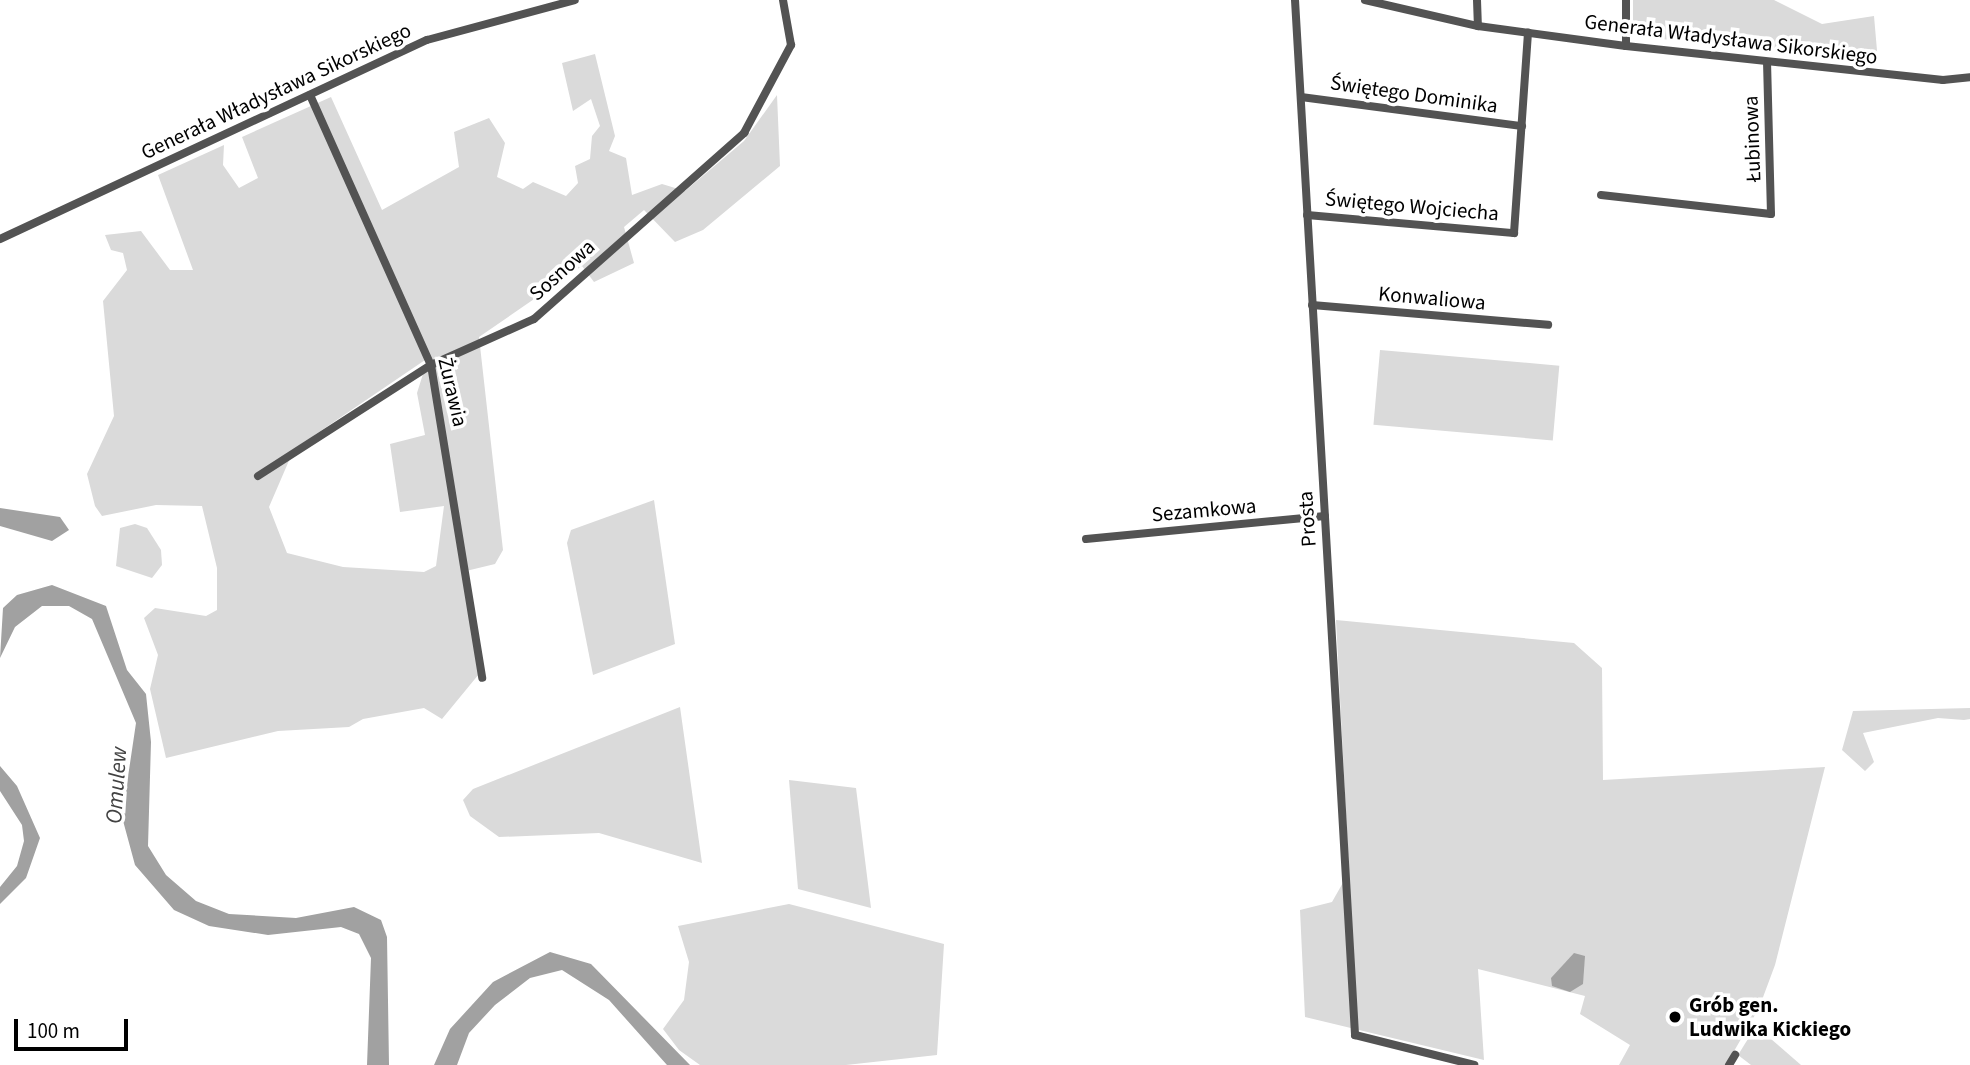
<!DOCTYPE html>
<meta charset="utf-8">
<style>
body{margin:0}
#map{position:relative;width:1970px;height:1065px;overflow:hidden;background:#fff;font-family:"Source Sans 3",sans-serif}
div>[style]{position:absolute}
.green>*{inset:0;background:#dadada;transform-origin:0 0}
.water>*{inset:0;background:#a1a1a1}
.minor>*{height:8px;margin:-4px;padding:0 4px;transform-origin:4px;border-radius:4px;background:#535353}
.dots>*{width:19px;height:19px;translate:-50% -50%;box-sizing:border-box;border:4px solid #fff;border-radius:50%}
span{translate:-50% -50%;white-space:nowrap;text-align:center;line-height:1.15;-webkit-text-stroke:7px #fff;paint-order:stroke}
.street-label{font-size:21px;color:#000}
.poi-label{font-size:21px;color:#000;font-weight:700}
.left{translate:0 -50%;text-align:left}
.water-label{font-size:23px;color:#424242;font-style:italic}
.scale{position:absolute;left:14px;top:1019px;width:114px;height:32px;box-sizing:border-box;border:4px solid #000;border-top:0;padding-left:9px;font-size:21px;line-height:24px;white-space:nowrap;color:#000;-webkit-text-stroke:5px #fff;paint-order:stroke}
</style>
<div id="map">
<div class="green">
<div style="clip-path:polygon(1633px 0,1774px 0,1822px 24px,1874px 16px,1878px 62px,1633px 36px)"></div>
<div style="clip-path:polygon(evenodd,595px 54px,615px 136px,609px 151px,626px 158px,632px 195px,662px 184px,685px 191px,744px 141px,777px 95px,780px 166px,703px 230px,675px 242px,644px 210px,624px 227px,634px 263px,594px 282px,582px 266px,479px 337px,503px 550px,495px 564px,466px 571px,479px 674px,442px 719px,424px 708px,363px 719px,349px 727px,278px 731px,166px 758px,150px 689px,158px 655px,144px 618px,155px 608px,206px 616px,217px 610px,217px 568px,202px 506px,156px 505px,102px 516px,95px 506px,87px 474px,114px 416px,103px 301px,127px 270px,123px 253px,111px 250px,105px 235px,141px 231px,170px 270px,193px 270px,158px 175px,224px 145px,223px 165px,239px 188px,258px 178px,242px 137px,331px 97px,382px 210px,459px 167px,454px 132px,489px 118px,505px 143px,497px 177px,523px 189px,533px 182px,566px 196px,578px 183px,575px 166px,590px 159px,592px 136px,600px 126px,591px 99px,573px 111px,562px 63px,595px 54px,428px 358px,417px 393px,425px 435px,390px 444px,400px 512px,444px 506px,436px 566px,424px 572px,343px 567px,287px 553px,269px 507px,294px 449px,428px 358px)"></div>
<div style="left:1380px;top:350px;width:180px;height:75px;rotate:5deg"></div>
<div style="clip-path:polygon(654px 500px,675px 644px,593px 675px,567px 543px,571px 530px)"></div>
<div style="clip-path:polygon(135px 524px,147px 528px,161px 550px,162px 565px,152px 578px,116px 566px,120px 528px)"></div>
<div style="clip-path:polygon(1336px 620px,1574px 643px,1602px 668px,1603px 780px,1825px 767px,1775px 965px,1759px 1008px,1726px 1065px,1619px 1065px,1630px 1045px,1580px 1014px,1585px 996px,1478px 969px,1484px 1060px,1305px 1017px,1300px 910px,1332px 902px,1349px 872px)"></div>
<div style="clip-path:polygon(680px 707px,702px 863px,599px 833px,499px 837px,470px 816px,463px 800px,473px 789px)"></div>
<div style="clip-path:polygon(1970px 708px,1970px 719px,1964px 720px,1938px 718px,1863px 733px,1874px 762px,1865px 771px,1842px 750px,1853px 711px)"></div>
<div style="clip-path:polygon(789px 780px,856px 788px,871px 908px,798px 889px)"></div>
<div style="clip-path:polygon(789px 904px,944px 944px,937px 1055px,846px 1065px,700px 1065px,679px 1050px,663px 1029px,684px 1000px,689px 962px,678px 926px)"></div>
<div style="clip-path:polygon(1756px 1026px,1801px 1065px,1751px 1065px,1738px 1055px)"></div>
</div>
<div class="water">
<div style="clip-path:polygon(0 508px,60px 517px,69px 530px,52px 541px,0 526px)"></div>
<div style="clip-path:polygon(52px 585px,106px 606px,127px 670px,146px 694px,151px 742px,148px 846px,166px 875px,196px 901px,229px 914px,296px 918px,354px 907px,381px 920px,387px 937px,389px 1065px,367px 1065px,371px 958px,359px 934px,341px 927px,268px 935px,209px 926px,174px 910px,135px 865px,122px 817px,136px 723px,92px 619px,69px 606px,42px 606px,15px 627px,0 658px,3px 608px,17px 595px)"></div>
<div style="clip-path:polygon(0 766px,17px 786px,40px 838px,26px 878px,0 904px,0 887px,17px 866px,24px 841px,22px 825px,0 791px)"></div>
<div style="clip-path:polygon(550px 952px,591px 964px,690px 1065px,667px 1065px,609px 1000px,562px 970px,530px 978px,495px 1005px,469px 1033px,457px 1065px,434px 1065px,450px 1029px,493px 982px)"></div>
<div style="clip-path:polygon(1574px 953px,1585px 956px,1583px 984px,1570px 992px,1552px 986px,1551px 978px)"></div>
</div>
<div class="minor">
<div style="left:1295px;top:0;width:1037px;rotate:86.68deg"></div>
<div style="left:1355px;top:1035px;width:123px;rotate:14.1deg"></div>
<div style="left:1365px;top:0;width:116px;rotate:13deg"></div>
<div style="left:1478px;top:26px;width:149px;rotate:7.7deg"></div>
<div style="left:1626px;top:46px;width:319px;rotate:6.1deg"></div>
<div style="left:1943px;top:80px;width:27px;rotate:-6deg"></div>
<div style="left:1477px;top:0;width:26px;rotate:88deg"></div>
<div style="left:1626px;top:0;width:46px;rotate:90deg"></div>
<div style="left:310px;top:95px;width:296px;rotate:65.9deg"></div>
<div style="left:431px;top:365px;width:317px;rotate:80.7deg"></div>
<div style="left:1301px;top:97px;width:223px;rotate:7.5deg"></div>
<div style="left:1601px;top:195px;width:171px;rotate:6.4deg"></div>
<div style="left:1771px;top:214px;width:152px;rotate:-91.5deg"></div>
<div style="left:1307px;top:215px;width:208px;rotate:5deg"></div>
<div style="left:1514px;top:233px;width:201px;rotate:-86deg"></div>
<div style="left:0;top:239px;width:471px;rotate:-25deg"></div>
<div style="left:427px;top:40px;width:153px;rotate:-15.1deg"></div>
<div style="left:1312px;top:305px;width:237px;rotate:4.8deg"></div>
<div style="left:258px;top:476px;width:206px;rotate:-32.7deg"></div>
<div style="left:431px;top:365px;width:113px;rotate:-24.1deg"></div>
<div style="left:534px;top:319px;width:281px;rotate:-41.5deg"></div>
<div style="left:744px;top:133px;width:100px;rotate:-61.9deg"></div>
<div style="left:791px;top:45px;width:46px;rotate:-100.1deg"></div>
<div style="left:1086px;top:539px;width:240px;rotate:-5.5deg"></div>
<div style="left:1729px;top:1065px;width:12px;rotate:-59deg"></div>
</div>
<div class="dots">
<div style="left:1675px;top:1017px;background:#000"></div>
</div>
<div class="street-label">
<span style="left:1731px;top:39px;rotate:7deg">Generała Władysława Sikorskiego</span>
<span style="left:276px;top:91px;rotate:-25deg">Generała Władysława Sikorskiego</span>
<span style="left:1414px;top:94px;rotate:8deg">Świętego Dominika</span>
<span style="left:1752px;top:139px;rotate:-92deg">Łubinowa</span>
<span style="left:1412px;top:206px;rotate:5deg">Świętego Wojciecha</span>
<span style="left:562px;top:270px;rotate:-42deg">Sosnowa</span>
<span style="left:1432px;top:298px;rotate:5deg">Konwaliowa</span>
<span style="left:453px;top:392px;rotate:77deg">Żurawia</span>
<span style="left:1204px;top:510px;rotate:-5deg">Sezamkowa</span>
<span style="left:1307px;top:519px;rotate:-94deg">Prosta</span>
</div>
<div class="poi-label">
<span class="left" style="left:1689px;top:1017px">Grób gen.<br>Ludwika Kickiego</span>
</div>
<div class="water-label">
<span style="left:117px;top:785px;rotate:-86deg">Omulew</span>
</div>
<div class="scale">100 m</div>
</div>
